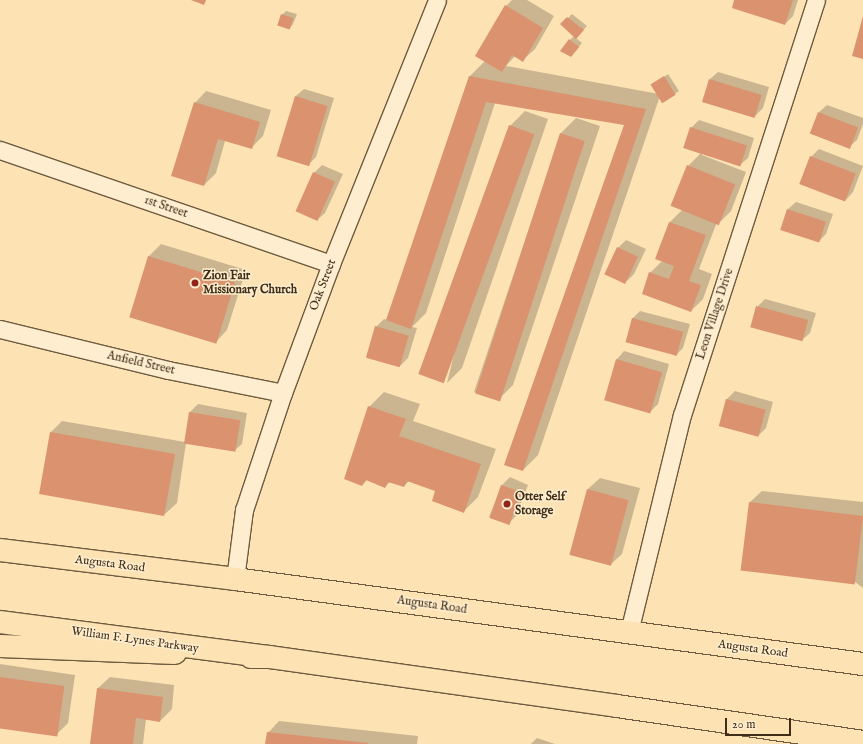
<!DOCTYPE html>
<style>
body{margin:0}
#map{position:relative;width:863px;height:744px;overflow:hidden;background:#fde3b4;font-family:"IM FELL English",serif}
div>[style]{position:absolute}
.shadow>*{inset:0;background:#0003}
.building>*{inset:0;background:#db926f;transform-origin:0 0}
.roads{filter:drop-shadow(1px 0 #6e5b3f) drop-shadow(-1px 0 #6e5b3f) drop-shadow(0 1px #6e5b3f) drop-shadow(0 -1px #6e5b3f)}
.minor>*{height:17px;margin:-8.5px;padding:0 8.5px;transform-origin:8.5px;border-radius:8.5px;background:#feedce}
.trunk>*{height:22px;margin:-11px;padding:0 11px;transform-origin:11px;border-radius:11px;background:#fde3b4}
.motorway>*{height:22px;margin:-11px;padding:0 11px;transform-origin:11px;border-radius:11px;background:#fde3b4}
.dots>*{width:11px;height:11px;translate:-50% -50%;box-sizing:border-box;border:2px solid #feedce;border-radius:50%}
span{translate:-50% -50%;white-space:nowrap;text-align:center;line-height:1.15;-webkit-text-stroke:3px #feedce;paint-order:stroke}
.street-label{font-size:12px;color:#3e2e18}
.poi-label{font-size:12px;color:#3e2e18;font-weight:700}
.left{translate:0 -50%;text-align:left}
.scale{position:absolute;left:725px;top:718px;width:66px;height:18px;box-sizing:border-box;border:2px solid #3e2e18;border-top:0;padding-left:5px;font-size:12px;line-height:14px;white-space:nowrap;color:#3e2e18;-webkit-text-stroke:3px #feedce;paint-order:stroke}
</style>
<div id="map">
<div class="shadow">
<div style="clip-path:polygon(512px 0,527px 0,554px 16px,535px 49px,523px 60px,515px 56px,506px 66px,659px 94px,653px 85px,668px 74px,679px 91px,664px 102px,660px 96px,538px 455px,523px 470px,625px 124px,495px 103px,426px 313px,412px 327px,417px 328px,408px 358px,400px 366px,376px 327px,384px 319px,387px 320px,469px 77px,485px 61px,506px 6px)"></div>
<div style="clip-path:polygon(735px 0,798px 0,793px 16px,785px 24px)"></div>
<div style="clip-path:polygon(286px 11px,297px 14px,293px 24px,290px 28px,282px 15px)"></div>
<div style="clip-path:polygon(572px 14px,587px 26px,576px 38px,582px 43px,575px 52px,570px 40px,574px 36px,562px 24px)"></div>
<div style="clip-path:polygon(718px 72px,769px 87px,763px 108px,755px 116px,710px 79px)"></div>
<div style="clip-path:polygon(304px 89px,334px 98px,316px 157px,308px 165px,296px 96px)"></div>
<div style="clip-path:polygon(206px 91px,271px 110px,263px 136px,251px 148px,225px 141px,216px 173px,204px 185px,195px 103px)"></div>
<div style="clip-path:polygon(827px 105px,863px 118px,863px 124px,857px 140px,849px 147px,819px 112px)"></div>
<div style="clip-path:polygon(525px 111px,548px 119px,462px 368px,447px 383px,510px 126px)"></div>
<div style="clip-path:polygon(576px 118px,600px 126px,513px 385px,498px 400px,474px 392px,561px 133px)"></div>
<div style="clip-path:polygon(699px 120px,754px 138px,748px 158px,740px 165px,702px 153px,702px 155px,746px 172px,731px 211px,719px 223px,717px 222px,699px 269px,712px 274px,703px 299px,691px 311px,650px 273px,662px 261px,670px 222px,683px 209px,688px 166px,701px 153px,691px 128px)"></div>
<div style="clip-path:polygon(819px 149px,863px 166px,853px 192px,846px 200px,811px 157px)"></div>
<div style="clip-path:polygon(322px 165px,343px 174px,325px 213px,317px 220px,314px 173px)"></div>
<div style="clip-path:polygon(796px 202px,833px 214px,826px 234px,818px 242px,788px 209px)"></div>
<div style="clip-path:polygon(626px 240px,646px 249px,634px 274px,627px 281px,618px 248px)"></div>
<div style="clip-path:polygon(161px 244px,246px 270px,227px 330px,216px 342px,130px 317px,149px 256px)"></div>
<div style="clip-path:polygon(765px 299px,816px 313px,810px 333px,802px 340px,757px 307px)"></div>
<div style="clip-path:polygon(640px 311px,690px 324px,683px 348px,675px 356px,632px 319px)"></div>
<div style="clip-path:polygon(624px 351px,669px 364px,658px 404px,650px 412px,605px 399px,617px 359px)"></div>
<div style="clip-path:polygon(735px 391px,773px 402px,766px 428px,758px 436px,720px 426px,727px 399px)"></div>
<div style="clip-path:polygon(384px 392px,420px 404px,413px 421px,496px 449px,478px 497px,463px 512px,436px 490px,409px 481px,404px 486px,390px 482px,385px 487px,367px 480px,362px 485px,369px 407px)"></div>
<div style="clip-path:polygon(198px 404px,247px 413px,242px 444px,234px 451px,186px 443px,177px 503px,165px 514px,50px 433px,62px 421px,185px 442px,190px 412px)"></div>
<div style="clip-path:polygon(510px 477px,528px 485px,516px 516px,508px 524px,489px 517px,502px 485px)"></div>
<div style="clip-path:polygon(600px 478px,640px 488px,622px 554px,610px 565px,570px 555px,588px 489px)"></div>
<div style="clip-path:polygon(762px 491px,863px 502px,863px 588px,750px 502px)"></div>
<div style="clip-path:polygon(0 664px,75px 675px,68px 723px,56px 735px,0 727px)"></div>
<div style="clip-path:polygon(110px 677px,174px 685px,172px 709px,160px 721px,146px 719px,143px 744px,91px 744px,98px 688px)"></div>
<div style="clip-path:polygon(279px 721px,418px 736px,417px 744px,266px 744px,268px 733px)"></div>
<div style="clip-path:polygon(537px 738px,555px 744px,531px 744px)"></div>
</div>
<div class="building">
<div style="clip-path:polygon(191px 0,206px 0,204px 5px)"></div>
<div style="clip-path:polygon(734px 0,793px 0,785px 25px,732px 8px)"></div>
<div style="clip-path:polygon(505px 5px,543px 28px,523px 62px,512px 55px,502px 72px,475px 56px)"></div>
<div style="left:281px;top:14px;width:13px;height:12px;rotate:18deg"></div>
<div style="clip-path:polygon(863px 16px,863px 59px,852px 56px)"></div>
<div style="clip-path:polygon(567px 17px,584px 30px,576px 39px,560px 24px)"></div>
<div style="clip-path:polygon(569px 39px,579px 47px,571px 57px,560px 51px)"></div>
<div style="clip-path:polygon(469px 76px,646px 109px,523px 471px,504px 465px,624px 125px,486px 102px,411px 329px,386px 320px)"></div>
<div style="left:664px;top:76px;width:22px;height:16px;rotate:58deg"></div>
<div style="left:709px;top:79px;width:55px;height:24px;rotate:17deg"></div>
<div style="left:295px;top:96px;width:34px;height:63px;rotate:17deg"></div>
<div style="clip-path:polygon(194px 102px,260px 122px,252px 149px,218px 139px,204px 186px,171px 176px)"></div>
<div style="left:818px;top:112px;width:43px;height:23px;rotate:21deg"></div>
<div style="left:509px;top:125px;width:27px;height:265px;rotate:20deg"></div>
<div style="left:690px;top:127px;width:60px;height:22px;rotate:18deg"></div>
<div style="left:560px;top:133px;width:26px;height:274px;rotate:18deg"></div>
<div style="left:810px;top:156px;width:49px;height:30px;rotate:21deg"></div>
<div style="left:687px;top:165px;width:52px;height:44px;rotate:22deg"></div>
<div style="left:313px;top:172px;width:24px;height:43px;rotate:24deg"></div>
<div style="left:787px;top:209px;width:41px;height:22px;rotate:18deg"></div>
<div style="clip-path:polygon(669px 222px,706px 235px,689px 281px,701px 285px,691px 312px,642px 294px,649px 272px,669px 279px,674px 266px,655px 259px)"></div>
<div style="left:617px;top:247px;width:23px;height:30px;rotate:25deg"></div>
<div style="left:148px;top:256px;width:91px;height:64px;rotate:17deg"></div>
<div style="left:756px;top:306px;width:54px;height:22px;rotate:15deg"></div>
<div style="left:632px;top:318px;width:53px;height:25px;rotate:15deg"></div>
<div style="left:375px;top:326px;width:35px;height:33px;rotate:16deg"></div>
<div style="left:616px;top:359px;width:48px;height:43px;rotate:16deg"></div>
<div style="left:726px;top:399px;width:41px;height:28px;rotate:15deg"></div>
<div style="clip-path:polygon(368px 406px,406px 419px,399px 436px,481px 464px,464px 513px,432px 501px,435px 491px,407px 481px,404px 487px,388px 482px,385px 488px,366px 480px,362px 486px,344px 479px)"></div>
<div style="left:189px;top:412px;width:52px;height:32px;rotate:9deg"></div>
<div style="left:50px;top:432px;width:127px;height:63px;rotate:10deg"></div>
<div style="left:501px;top:485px;width:21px;height:35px;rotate:19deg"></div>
<div style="left:587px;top:489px;width:43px;height:68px;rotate:15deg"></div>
<div style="left:749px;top:502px;width:115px;height:69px;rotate:7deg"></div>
<div style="left:0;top:677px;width:65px;height:51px;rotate:8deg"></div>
<div style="clip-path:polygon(97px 688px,163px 697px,160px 722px,136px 718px,133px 744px,90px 744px)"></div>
<div style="clip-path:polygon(267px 732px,368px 743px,368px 744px,265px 744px)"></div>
</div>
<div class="roads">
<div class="minor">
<div style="left:0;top:150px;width:350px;rotate:19deg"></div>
<div style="left:0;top:329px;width:173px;rotate:13.7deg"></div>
<div style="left:168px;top:370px;width:117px;rotate:11.3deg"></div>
<div style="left:235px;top:579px;width:70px;rotate:-82.6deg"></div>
<div style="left:244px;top:510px;width:123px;rotate:-71.6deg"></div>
<div style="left:283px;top:393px;width:138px;rotate:-69.6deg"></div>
<div style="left:331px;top:264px;width:284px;rotate:-68.1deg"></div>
<div style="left:629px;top:632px;width:223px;rotate:-76.3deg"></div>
<div style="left:682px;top:415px;width:436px;rotate:-72.1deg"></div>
</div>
<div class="trunk">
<div style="left:0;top:550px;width:237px;rotate:7deg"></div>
<div style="left:235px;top:579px;width:634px;rotate:7.71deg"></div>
<div style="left:0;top:646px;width:175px;rotate:2.3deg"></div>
<div style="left:251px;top:657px;width:18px"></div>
<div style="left:269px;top:657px;width:351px;rotate:8deg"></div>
<div style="left:617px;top:706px;width:249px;rotate:8.3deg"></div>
</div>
<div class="motorway">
<div style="left:0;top:622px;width:271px;rotate:7.4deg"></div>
</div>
</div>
<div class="dots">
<div style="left:195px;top:283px;background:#8f2418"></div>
<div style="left:507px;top:504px;background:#8f2418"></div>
</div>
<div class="street-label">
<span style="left:166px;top:207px;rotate:19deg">1st Street</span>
<span style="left:323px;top:285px;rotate:-69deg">Oak Street</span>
<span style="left:715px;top:314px;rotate:-72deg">Leon Village Drive</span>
<span style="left:141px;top:363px;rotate:13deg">Anfield Street</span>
<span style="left:110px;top:564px;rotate:7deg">Augusta Road</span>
<span style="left:432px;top:605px;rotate:8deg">Augusta Road</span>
<span style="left:135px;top:640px;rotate:8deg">William F. Lynes Parkway</span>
<span style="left:753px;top:649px;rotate:8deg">Augusta Road</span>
</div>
<div class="poi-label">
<span class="left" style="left:203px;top:283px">Zion Fair<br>Missionary Church</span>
<span class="left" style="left:515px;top:504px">Otter Self<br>Storage</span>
</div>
<div class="scale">20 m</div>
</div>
